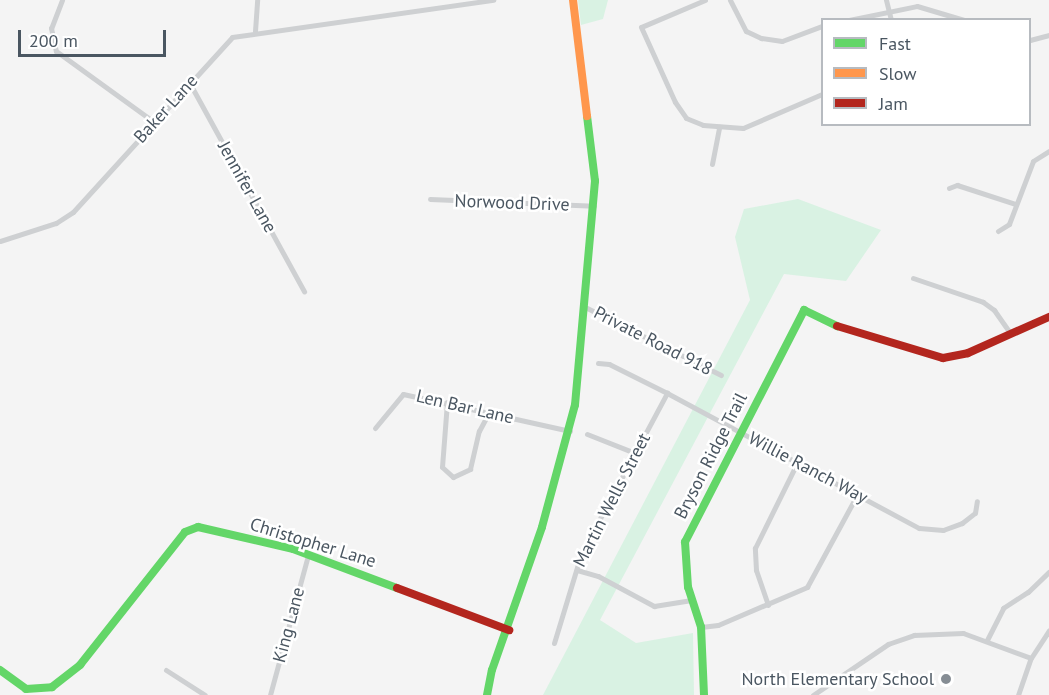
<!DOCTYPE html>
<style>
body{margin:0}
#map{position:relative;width:1049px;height:695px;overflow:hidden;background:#f4f4f4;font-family:"PT Sans",sans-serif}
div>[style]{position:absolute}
.green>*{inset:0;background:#d9f2e3}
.street>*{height:5px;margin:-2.5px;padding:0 2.5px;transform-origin:2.5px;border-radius:2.5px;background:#ced0d2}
.fast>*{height:8px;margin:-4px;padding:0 4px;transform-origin:4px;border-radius:4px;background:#63d668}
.slow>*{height:8px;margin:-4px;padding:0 4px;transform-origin:4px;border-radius:4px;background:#ff974d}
.jam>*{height:8px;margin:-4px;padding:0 4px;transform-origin:4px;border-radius:4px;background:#b3261e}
.dots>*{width:16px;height:16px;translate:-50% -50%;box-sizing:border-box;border:3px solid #fff;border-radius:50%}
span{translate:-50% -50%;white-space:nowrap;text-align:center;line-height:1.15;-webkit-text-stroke:5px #fff;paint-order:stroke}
.street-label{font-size:18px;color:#4a5661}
.poi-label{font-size:18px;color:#4a5661}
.right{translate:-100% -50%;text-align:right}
.legend{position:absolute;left:821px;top:18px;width:210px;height:108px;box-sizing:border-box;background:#fff;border:2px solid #b7bbc0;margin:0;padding:8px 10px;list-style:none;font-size:18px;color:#4a5661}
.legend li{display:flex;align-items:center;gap:12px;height:30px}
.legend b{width:30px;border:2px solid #b7bbc0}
.scale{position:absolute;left:18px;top:30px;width:148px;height:27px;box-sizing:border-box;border:3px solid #4a5661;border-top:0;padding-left:8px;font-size:18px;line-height:21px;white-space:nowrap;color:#4a5661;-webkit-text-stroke:4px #fff;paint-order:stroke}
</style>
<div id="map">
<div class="green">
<div style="clip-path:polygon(578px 0,608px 0,603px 19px,581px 25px)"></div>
<div style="clip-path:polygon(798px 199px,881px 230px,846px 281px,784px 274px,600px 620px,636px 643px,693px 633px,694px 695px,543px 695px,750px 300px,735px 237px,744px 209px)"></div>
</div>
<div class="street">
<div style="left:62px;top:0;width:30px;rotate:111deg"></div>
<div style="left:51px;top:28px;width:24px;rotate:78deg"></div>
<div style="left:56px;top:51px;width:121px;rotate:35.9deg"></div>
<div style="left:705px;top:0;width:69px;rotate:157.1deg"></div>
<div style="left:641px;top:27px;width:82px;rotate:65.6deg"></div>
<div style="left:675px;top:102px;width:19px;rotate:55deg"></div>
<div style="left:686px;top:118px;width:18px;rotate:22deg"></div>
<div style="left:703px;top:125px;width:40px;rotate:4.3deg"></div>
<div style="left:743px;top:128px;width:86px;rotate:-23.3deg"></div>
<div style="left:730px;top:0;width:35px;rotate:63deg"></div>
<div style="left:746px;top:31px;width:17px;rotate:25deg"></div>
<div style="left:761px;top:38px;width:21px;rotate:8deg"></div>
<div style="left:782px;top:41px;width:43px;rotate:-20.6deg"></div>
<div style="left:886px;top:0;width:21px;rotate:76deg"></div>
<div style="left:849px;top:20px;width:69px;rotate:-11.6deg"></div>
<div style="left:917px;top:6px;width:49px;rotate:16.6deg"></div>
<div style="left:255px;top:31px;width:31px;rotate:-86deg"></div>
<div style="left:1030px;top:40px;width:20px;rotate:-15deg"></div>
<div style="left:189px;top:82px;width:239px;rotate:61.2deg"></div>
<div style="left:712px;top:164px;width:38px;rotate:-79deg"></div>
<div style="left:949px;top:188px;width:9px;rotate:-21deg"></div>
<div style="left:957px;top:185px;width:61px;rotate:18.1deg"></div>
<div style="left:430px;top:199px;width:164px;rotate:2.4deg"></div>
<div style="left:998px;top:231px;width:13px;rotate:-32deg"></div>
<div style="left:1009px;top:224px;width:67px;rotate:-69.1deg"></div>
<div style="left:1033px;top:161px;width:19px;rotate:-32deg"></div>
<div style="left:0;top:241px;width:59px;rotate:-17.8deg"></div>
<div style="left:56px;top:223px;width:20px;rotate:-33deg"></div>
<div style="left:73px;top:212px;width:236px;rotate:-47.7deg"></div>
<div style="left:232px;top:37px;width:264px;rotate:-8.1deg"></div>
<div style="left:913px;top:278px;width:74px;rotate:18.9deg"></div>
<div style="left:983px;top:302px;width:14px;rotate:36deg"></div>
<div style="left:994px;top:310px;width:29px;rotate:55deg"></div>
<div style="left:585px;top:307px;width:152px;rotate:26.6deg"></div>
<div style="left:598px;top:363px;width:11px;rotate:5deg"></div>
<div style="left:609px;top:364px;width:65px;rotate:26.6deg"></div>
<div style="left:667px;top:393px;width:286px;rotate:28.2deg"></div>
<div style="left:919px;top:528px;width:24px;rotate:5deg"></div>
<div style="left:943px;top:530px;width:20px;rotate:-20deg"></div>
<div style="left:962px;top:523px;width:16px;rotate:-38deg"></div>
<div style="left:975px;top:513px;width:12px;rotate:-81deg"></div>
<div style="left:447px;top:402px;width:65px;rotate:94.4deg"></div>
<div style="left:442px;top:467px;width:15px;rotate:42deg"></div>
<div style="left:453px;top:477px;width:19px;rotate:-25deg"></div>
<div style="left:470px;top:469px;width:39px;rotate:-77deg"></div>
<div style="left:479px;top:431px;width:21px;rotate:-62deg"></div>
<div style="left:375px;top:428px;width:44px;rotate:-50.5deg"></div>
<div style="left:403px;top:394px;width:171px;rotate:12.5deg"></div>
<div style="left:587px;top:434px;width:52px;rotate:21.6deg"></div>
<div style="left:577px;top:570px;width:22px;rotate:16deg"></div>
<div style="left:598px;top:576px;width:64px;rotate:28.2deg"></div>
<div style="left:654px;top:606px;width:38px;rotate:-9deg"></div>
<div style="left:768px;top:605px;width:37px;rotate:-109deg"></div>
<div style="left:756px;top:570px;width:22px;rotate:-93deg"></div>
<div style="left:755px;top:548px;width:95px;rotate:-63.7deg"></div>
<div style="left:701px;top:627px;width:17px;rotate:-7deg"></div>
<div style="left:718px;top:625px;width:97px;rotate:-23.1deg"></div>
<div style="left:807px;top:587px;width:105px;rotate:-61.5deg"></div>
<div style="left:987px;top:640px;width:36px;rotate:-63deg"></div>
<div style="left:1003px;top:608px;width:30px;rotate:-33deg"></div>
<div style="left:1028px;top:592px;width:29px;rotate:-44deg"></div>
<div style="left:554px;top:643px;width:93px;rotate:-73.1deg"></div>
<div style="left:581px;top:554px;width:183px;rotate:-61.9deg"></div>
<div style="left:166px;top:670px;width:46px;rotate:32.7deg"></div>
<div style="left:270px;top:695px;width:145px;rotate:-74.8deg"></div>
<div style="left:813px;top:695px;width:91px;rotate:-34.2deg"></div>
<div style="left:888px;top:644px;width:28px;rotate:-19deg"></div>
<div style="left:914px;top:635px;width:49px;rotate:-2.3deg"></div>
<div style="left:963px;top:633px;width:72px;rotate:20.2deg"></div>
<div style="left:1018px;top:695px;width:39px;rotate:-71deg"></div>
<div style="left:1031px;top:658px;width:33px;rotate:-57deg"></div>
</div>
<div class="fast">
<div style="left:0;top:670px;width:32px;rotate:36deg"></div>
<div style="left:26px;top:689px;width:26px;rotate:-4deg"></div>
<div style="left:52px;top:687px;width:36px;rotate:-38deg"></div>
<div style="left:80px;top:665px;width:169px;rotate:-51.7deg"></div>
<div style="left:185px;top:532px;width:14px;rotate:-21deg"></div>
<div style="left:198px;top:527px;width:98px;rotate:13deg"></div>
<div style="left:293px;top:549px;width:111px;rotate:20.6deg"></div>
<div style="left:487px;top:695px;width:25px;rotate:-79deg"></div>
<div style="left:492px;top:670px;width:151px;rotate:-70.7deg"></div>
<div style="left:542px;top:527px;width:126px;rotate:-74.9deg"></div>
<div style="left:575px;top:405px;width:225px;rotate:-84.9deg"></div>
<div style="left:595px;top:181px;width:65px;rotate:-97deg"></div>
<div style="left:704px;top:695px;width:68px;rotate:-92.5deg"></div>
<div style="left:701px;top:627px;width:42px;rotate:-108deg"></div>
<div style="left:688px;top:587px;width:45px;rotate:-93.8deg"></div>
<div style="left:685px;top:542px;width:261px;rotate:-62.8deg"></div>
<div style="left:804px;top:310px;width:37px;rotate:26deg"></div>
</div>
<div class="slow">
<div style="left:573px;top:0;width:117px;rotate:83.1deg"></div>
</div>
<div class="jam">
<div style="left:837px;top:326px;width:111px;rotate:16.8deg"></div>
<div style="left:943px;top:358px;width:25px;rotate:-11deg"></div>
<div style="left:968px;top:353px;width:89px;rotate:-24deg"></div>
<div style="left:397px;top:588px;width:120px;rotate:20.6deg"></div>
</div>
<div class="dots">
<div style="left:946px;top:679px;background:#868d94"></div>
</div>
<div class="street-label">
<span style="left:166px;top:109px;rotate:-48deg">Baker Lane</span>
<span style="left:247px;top:187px;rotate:61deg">Jennifer Lane</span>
<span style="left:512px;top:203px;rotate:2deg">Norwood Drive</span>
<span style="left:653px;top:341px;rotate:27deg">Private Road 918</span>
<span style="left:465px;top:407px;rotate:13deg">Len Bar Lane</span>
<span style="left:711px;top:456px;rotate:-63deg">Bryson Ridge Trail</span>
<span style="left:808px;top:468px;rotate:28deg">Willie Ranch Way</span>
<span style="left:612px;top:500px;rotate:-63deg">Martin Wells Street</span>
<span style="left:313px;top:543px;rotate:17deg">Christopher Lane</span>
<span style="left:289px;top:625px;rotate:-75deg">King Lane</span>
</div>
<div class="poi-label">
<span class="right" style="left:934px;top:679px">North Elementary School</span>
</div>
<ul class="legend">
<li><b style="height:8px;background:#63d668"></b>Fast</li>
<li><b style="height:8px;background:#ff974d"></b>Slow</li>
<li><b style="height:8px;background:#b3261e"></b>Jam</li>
</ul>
<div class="scale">200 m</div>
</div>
